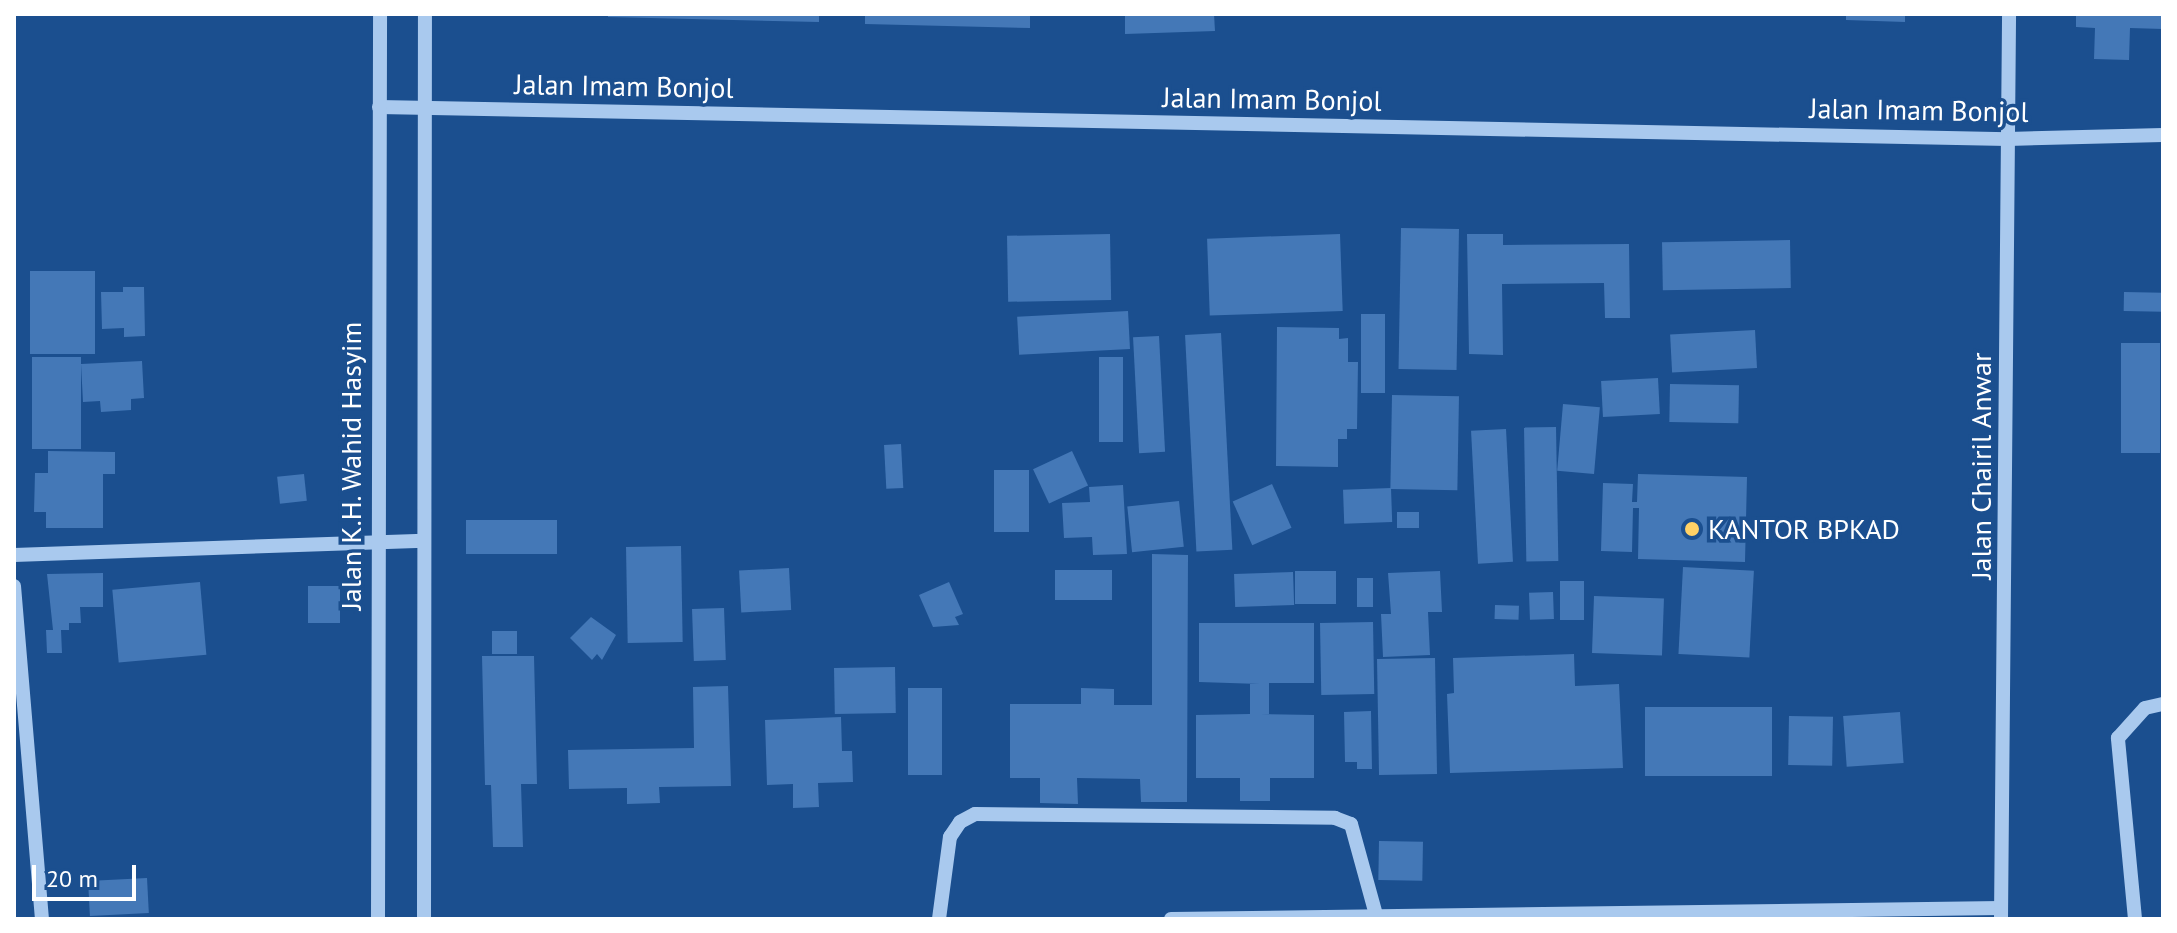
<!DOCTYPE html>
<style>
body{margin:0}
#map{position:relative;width:2177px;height:933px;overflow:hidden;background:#1b4f8f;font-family:"PT Sans",sans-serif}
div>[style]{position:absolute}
.building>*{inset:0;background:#4478b7;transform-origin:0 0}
.minor>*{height:14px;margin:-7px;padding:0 7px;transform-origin:7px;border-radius:7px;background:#a9c9ee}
.dots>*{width:22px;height:22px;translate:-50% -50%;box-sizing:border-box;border:4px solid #1b4f8f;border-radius:50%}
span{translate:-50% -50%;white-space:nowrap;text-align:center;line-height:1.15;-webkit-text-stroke:7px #1b4f8f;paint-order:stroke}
.street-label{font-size:28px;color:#fff}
.poi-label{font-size:28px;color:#fff}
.left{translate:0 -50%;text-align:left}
.frame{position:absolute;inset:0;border:16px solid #fff;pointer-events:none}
.scale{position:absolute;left:32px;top:865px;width:104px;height:36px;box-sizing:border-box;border:4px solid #fff;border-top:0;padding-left:10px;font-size:24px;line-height:28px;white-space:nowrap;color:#fff;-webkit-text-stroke:6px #1b4f8f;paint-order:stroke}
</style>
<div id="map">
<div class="building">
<div style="clip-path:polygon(608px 14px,819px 14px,819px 22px,608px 17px)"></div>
<div style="clip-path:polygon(865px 14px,1030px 14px,1030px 28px,865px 24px)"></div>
<div style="clip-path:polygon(1125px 14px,1214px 14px,1215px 31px,1125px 34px)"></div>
<div style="clip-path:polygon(1846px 14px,1905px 14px,1905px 22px,1846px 20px)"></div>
<div style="clip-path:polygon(2076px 14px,2163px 14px,2163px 29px,2130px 28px,2129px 60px,2094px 59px,2095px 28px,2076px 27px)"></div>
<div style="left:1401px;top:228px;width:58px;height:141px;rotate:1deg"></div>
<div style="left:1110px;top:234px;width:66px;height:103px;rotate:89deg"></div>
<div style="left:1340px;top:234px;width:77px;height:133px;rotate:88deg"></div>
<div style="clip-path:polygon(1467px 234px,1503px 234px,1503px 245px,1629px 244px,1630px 318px,1605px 318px,1604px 283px,1502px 284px,1503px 355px,1469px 354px)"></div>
<div style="left:1790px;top:240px;width:48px;height:128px;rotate:89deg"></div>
<div style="left:30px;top:271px;width:65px;height:83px"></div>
<div style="clip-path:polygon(123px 287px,144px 287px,145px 336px,124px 337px,124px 328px,102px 329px,101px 292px,123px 292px)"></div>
<div style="left:2124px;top:292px;width:39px;height:19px;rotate:1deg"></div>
<div style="left:1128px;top:311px;width:38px;height:111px;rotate:87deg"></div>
<div style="left:1361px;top:314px;width:24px;height:79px"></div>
<div style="clip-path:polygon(1277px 327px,1339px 328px,1339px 339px,1348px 338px,1348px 362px,1358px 362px,1357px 429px,1347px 429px,1347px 439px,1338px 439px,1338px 467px,1276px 466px)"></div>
<div style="left:1755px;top:330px;width:38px;height:85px;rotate:87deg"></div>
<div style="left:1221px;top:333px;width:217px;height:36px;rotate:87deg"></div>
<div style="left:1159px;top:336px;width:116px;height:26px;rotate:87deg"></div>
<div style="left:2121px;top:343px;width:39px;height:110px"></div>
<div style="left:32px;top:357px;width:49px;height:92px"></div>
<div style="left:1099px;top:357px;width:24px;height:85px"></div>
<div style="clip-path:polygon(142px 361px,144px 398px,131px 399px,131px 410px,101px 412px,100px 401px,83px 402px,81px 364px)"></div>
<div style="left:1658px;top:378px;width:36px;height:57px;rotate:87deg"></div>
<div style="left:1670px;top:384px;width:69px;height:38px;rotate:1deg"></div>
<div style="left:1392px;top:395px;width:67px;height:94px;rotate:1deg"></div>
<div style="left:1563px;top:404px;width:37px;height:67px;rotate:5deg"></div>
<div style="left:1556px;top:427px;width:134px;height:32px;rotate:89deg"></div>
<div style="left:1506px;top:429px;width:133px;height:35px;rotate:87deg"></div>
<div style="left:901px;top:444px;width:44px;height:17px;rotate:87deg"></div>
<div style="clip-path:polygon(48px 451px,115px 452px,115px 474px,103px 474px,103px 528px,46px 528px,46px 512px,34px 512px,35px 473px,48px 473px)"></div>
<div style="left:1072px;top:451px;width:38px;height:43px;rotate:65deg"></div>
<div style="left:994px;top:470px;width:35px;height:62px"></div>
<div style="left:304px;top:474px;width:27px;height:27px;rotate:84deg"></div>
<div style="clip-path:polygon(1638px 474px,1747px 477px,1745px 562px,1638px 559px,1639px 508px,1633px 508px,1632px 552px,1601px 551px,1603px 483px,1633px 484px,1632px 502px,1637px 502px)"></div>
<div style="left:1272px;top:484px;width:48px;height:43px;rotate:66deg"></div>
<div style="clip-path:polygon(1123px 485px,1127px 554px,1093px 555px,1092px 537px,1064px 538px,1062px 503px,1090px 502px,1089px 487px)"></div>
<div style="left:1391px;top:488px;width:34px;height:48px;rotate:88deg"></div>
<div style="left:1179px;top:501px;width:46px;height:52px;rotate:84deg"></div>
<div style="left:1397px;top:512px;width:22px;height:16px"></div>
<div style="left:557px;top:520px;width:34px;height:91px;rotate:90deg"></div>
<div style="left:681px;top:546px;width:96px;height:55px;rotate:89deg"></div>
<div style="clip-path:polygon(1152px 554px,1188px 555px,1187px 802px,1141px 802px,1140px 779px,1077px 778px,1078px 804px,1040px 803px,1040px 778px,1010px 778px,1010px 704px,1081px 704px,1081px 688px,1114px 689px,1114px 705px,1152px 705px)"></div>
<div style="left:1683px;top:567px;width:71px;height:87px;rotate:3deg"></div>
<div style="left:789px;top:568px;width:42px;height:50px;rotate:87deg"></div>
<div style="left:1055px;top:570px;width:57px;height:30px"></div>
<div style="left:1295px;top:571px;width:41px;height:33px"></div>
<div style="clip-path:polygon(1440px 571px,1442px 612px,1428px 612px,1430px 655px,1383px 657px,1381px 614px,1391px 614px,1388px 573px)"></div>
<div style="left:1293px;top:572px;width:33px;height:59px;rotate:88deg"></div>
<div style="clip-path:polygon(103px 573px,103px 607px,80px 607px,81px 623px,69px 623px,69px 630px,61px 630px,62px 653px,47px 653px,46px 630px,53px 630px,47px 574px)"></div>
<div style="left:1357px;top:578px;width:16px;height:29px"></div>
<div style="left:1560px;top:581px;width:24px;height:39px"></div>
<div style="left:200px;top:582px;width:73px;height:88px;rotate:85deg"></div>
<div style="clip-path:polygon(949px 582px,963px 614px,955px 617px,959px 625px,933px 627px,919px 595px)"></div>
<div style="left:308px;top:586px;width:32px;height:37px"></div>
<div style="left:1553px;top:592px;width:27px;height:24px;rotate:88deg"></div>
<div style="left:1594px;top:596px;width:70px;height:57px;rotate:2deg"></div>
<div style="left:1495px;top:605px;width:24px;height:14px;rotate:2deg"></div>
<div style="left:724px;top:608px;width:52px;height:32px;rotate:88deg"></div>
<div style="clip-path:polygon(591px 617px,616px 635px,602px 660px,597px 654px,592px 660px,570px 638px)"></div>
<div style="left:1373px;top:622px;width:72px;height:53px;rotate:89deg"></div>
<div style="clip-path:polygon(1199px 623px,1314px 623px,1314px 683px,1269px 683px,1269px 714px,1260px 714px,1314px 715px,1314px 778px,1270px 778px,1270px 801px,1240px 801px,1240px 778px,1196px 778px,1196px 715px,1250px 714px,1250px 684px,1260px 684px,1199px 682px)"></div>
<div style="left:492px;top:631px;width:25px;height:23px"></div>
<div style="clip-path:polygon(1574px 654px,1575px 686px,1619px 684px,1623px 768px,1450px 773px,1447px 694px,1454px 693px,1453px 658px)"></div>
<div style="clip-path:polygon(482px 656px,534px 656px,537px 784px,521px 784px,523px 847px,493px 847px,491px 785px,485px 785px)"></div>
<div style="left:1435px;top:658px;width:116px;height:58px;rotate:89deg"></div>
<div style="left:895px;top:667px;width:46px;height:61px;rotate:89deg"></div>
<div style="clip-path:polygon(728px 686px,731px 786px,659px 787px,660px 803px,627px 804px,627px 788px,569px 789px,568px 750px,694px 748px,693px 687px)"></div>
<div style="left:908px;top:688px;width:34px;height:87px"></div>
<div style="left:1645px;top:707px;width:127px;height:69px"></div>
<div style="clip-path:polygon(1371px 711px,1372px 769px,1357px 769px,1357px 762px,1345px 762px,1344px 712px)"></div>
<div style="left:1900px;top:712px;width:51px;height:57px;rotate:86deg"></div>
<div style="left:1789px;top:716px;width:44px;height:49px;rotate:1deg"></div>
<div style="clip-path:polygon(841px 717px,842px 751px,852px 751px,853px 782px,818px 783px,819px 807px,793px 808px,793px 784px,767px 785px,765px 720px)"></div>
<div style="left:1379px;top:841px;width:44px;height:39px;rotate:1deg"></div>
<div style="left:147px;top:878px;width:35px;height:59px;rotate:87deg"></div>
</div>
<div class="minor">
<div style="left:379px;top:107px;width:1629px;rotate:1.13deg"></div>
<div style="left:2008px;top:139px;width:155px;rotate:-1.5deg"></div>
<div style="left:14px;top:555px;width:410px;rotate:-2deg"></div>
<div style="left:14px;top:586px;width:334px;rotate:85.2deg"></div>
<div style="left:378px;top:919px;width:905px;rotate:-89.87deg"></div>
<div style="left:424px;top:919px;width:905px;rotate:-89.94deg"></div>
<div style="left:939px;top:919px;width:83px;rotate:-82.4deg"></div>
<div style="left:950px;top:837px;width:18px;rotate:-56deg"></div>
<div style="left:960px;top:822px;width:17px;rotate:-28deg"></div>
<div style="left:975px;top:814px;width:360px;rotate:0.6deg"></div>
<div style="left:1335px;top:818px;width:17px;rotate:21deg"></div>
<div style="left:1351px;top:824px;width:94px;rotate:74.6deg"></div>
<div style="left:1171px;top:919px;width:830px;rotate:-0.76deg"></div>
<div style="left:2001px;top:919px;width:905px;rotate:-89.49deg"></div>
<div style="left:2135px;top:919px;width:182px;rotate:-95.4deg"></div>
<div style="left:2118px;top:738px;width:40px;rotate:-48deg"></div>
<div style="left:2145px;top:708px;width:18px;rotate:-13deg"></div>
</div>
<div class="dots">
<div style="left:1692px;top:529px;background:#ffd166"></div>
</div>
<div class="street-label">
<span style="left:624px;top:86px;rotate:1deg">Jalan Imam Bonjol</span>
<span style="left:1272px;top:99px;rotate:1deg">Jalan Imam Bonjol</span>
<span style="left:1919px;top:110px;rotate:1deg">Jalan Imam Bonjol</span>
<span style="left:351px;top:466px;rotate:-90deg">Jalan K.H. Wahid Hasyim</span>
<span style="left:1981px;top:466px;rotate:-90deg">Jalan Chairil Anwar</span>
</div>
<div class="poi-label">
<span class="left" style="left:1708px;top:529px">KANTOR BPKAD</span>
</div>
<div class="frame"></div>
<div class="scale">20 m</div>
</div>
